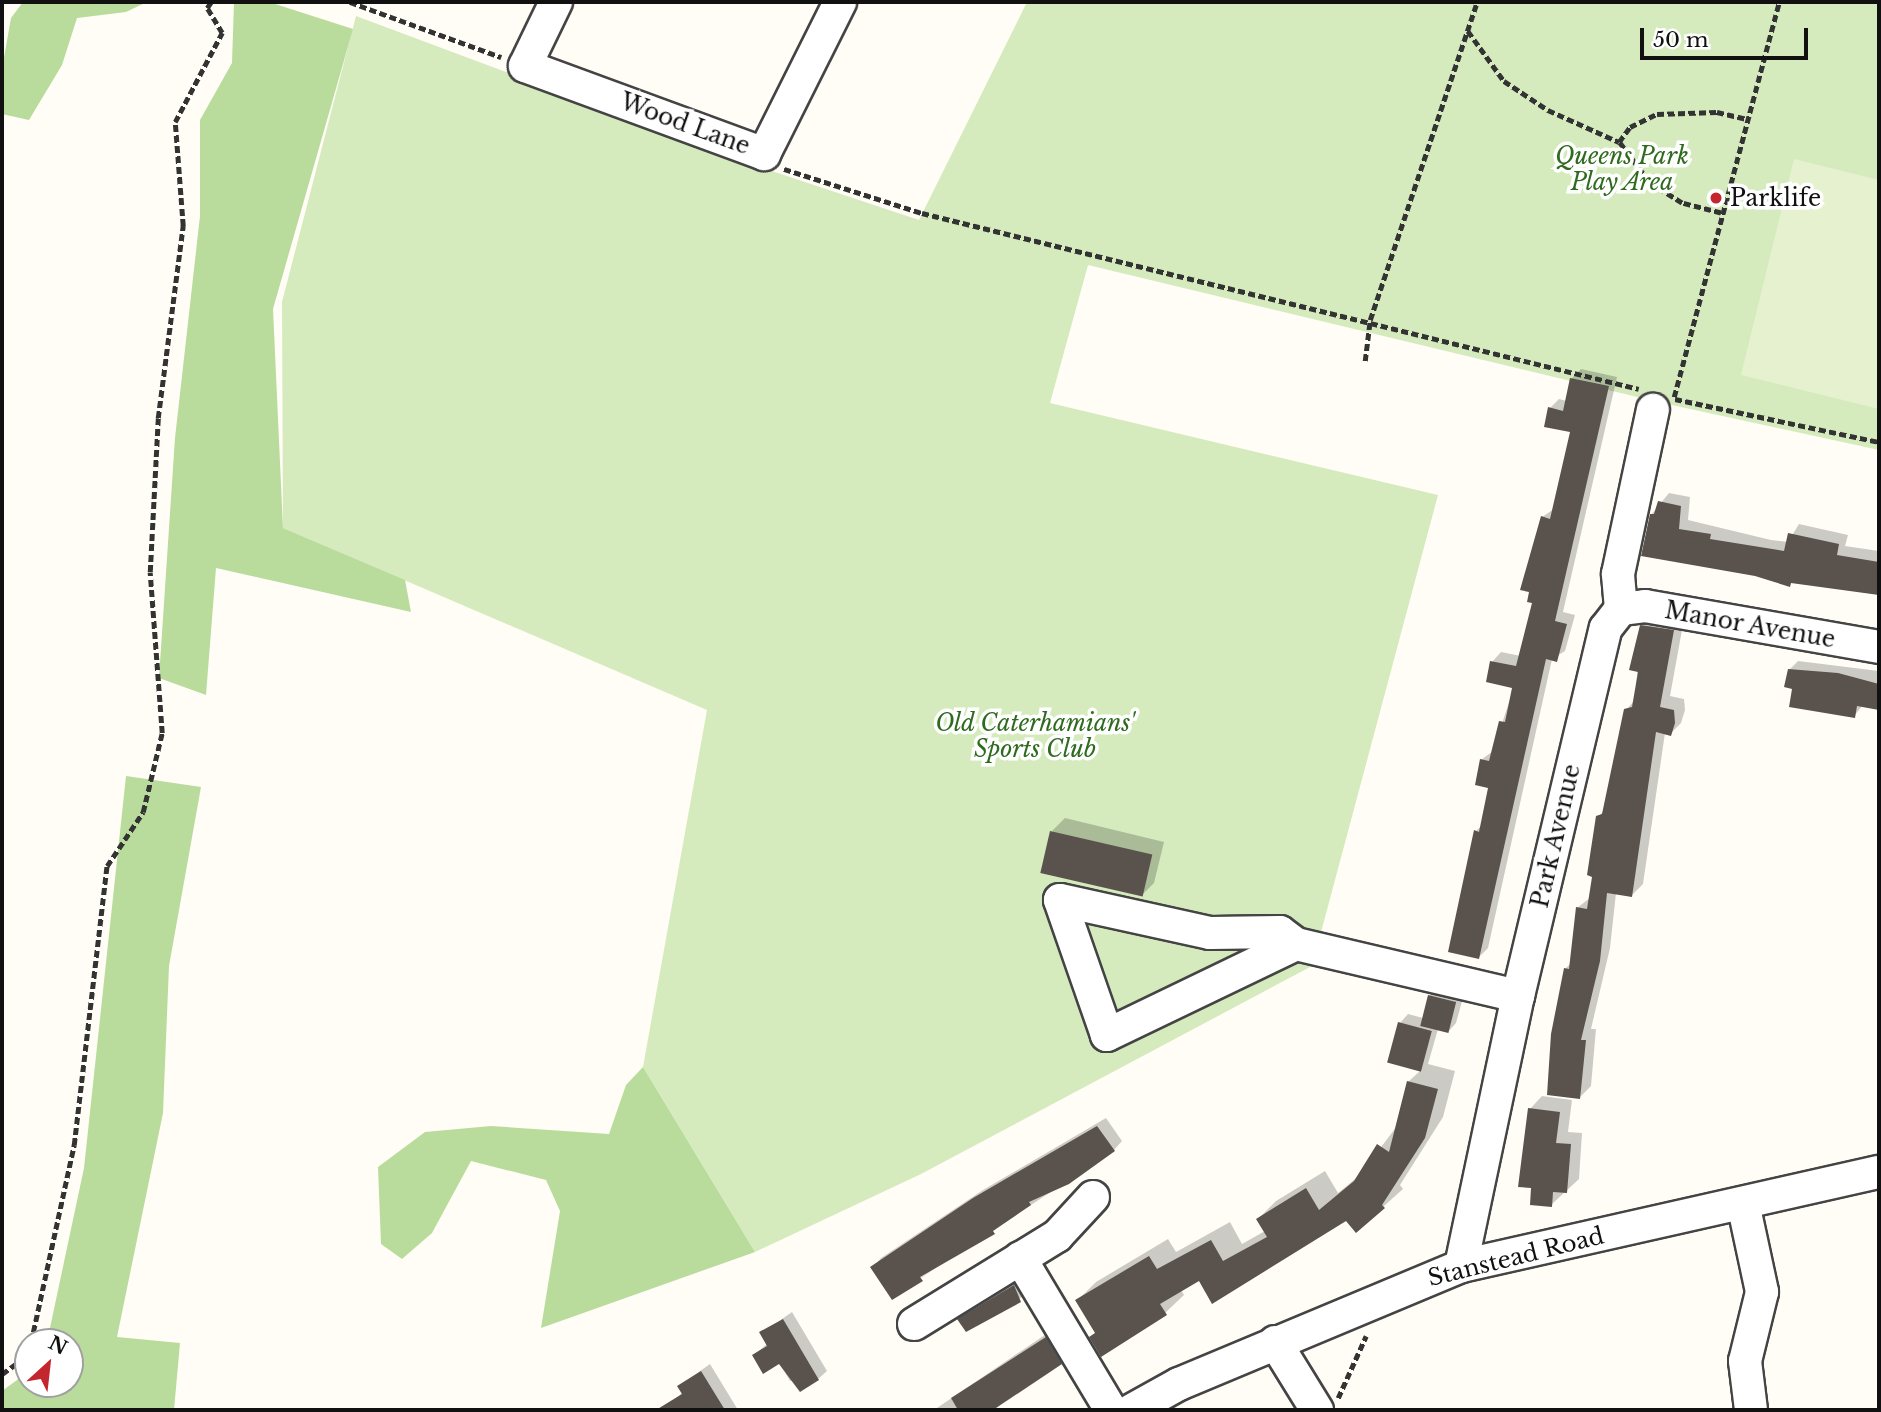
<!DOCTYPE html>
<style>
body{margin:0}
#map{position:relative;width:1881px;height:1412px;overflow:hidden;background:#fffdf5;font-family:"Libre Baskerville",serif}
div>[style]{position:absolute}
.green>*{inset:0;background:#d5ebbd}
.forest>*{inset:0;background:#b9dc9c}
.pitch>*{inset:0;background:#e6f2cf}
.shadow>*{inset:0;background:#0003}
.building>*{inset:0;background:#5a524d;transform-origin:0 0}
.path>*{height:4.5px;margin-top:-2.25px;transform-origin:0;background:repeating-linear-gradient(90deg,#333 0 7px,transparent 0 10.5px)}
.roads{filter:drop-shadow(2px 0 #444) drop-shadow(-2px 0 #444) drop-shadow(0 2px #444) drop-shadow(0 -2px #444)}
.minor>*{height:32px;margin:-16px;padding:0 16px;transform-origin:16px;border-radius:16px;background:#fff}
.dots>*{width:19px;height:19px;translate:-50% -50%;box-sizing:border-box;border:4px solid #fff;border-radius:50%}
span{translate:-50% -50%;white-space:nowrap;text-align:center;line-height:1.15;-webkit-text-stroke:7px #fff;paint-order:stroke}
.street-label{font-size:23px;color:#111}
.park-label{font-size:23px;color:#2f6b1f;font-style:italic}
.poi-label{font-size:23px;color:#111}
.left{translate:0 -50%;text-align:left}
.frame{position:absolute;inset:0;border:4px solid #111;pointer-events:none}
.north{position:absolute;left:14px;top:1328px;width:70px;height:70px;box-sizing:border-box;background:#fff;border:2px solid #a0a0a0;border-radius:50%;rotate:27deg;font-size:19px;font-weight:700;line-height:28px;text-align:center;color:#111}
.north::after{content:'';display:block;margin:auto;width:24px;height:32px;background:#c4262e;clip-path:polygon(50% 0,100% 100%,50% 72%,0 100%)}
.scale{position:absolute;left:1640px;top:28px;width:168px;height:32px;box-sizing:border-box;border:4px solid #111;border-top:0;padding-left:9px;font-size:21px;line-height:24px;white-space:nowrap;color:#111;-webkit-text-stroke:5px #fff;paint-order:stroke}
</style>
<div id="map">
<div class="green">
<div style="clip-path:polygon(1027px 2px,1879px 2px,1879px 450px,1658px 402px,1088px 265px,1050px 403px,1438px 495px,1312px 966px,921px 1174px,755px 1252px,643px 1067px,707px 710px,283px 528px,282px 302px,356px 16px,766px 169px,919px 220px)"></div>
</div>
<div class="forest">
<div style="clip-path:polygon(23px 2px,147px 2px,126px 12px,77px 18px,62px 65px,29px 120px,2px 114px,2px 69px,11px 18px)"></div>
<div style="clip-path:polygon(234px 2px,269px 2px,353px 29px,273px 309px,283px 528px,405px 580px,411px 612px,216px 568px,206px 695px,159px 678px,175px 438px,200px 216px,200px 120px,232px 63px)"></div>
<div style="clip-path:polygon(126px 776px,201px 787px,169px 966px,163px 1113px,117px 1337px,180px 1343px,174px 1410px,2px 1410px,2px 1391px,28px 1372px,28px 1384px,70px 1384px,70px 1342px,47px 1342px,84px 1168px)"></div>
<div style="clip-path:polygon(643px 1067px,755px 1252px,541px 1328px,560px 1211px,546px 1180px,471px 1161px,432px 1233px,402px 1259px,381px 1244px,378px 1167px,425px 1132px,491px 1126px,609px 1134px,626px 1085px)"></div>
</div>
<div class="pitch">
<div style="clip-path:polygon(1794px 159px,1879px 180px,1879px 409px,1741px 375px)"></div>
</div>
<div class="shadow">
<div style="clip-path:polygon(1581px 369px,1617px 377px,1563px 612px,1575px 615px,1565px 651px,1552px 659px,1488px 948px,1479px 957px,1476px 831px,1482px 825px,1490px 786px,1481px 760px,1493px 751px,1514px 687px,1492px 662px,1501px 652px,1521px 656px,1535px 602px,1542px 517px,1554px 509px,1572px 431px,1550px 408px,1559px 399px,1567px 401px,1572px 378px)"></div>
<div style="clip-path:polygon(1669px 493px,1690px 497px,1688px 520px,1771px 540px,1788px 542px,1799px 524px,1848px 535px,1845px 546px,1879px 551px,1879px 594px,1793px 581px,1789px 585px,1755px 574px,1651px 515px)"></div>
<div style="clip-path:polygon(1652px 615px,1684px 619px,1670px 696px,1684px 699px,1685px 710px,1681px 723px,1670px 734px,1665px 733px,1643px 884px,1632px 895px,1616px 893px,1610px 948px,1591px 1029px,1596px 1029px,1591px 1086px,1580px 1097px,1566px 968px,1572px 962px,1577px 908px,1591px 897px,1598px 817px,1605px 810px,1626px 710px,1635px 700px,1641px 626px)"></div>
<div style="clip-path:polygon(1798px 661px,1879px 671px,1879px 708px,1863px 705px,1854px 716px,1794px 687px,1789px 670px)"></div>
<div style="clip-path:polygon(1065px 818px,1164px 842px,1154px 883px,1141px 896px,1052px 831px)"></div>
<div style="clip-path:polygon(1438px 987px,1464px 994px,1456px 1023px,1448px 1032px,1438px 1029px,1428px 1064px,1455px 1071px,1443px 1117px,1400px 1185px,1403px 1189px,1356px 1231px,1346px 1219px,1200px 1278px,1181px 1290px,1184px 1295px,1165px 1313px,1097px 1332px,1078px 1300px,1096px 1282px,1168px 1239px,1176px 1252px,1230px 1222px,1242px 1244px,1265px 1231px,1258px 1219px,1276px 1201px,1325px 1171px,1338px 1193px,1360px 1175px,1397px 1126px,1408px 1082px,1420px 1071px,1400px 1023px,1408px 1014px,1423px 1018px,1429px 996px)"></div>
<div style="clip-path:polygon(1542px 1096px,1572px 1100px,1568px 1132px,1582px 1133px,1579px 1179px,1551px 1205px,1530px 1109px)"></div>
<div style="clip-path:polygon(1106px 1118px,1122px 1141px,1114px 1150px,892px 1297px,873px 1267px,881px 1258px,983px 1190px)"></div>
<div style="clip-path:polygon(1022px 1279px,1029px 1290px,1022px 1297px,966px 1330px,960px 1319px,967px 1312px)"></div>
<div style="clip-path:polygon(792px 1312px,827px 1371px,818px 1379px,790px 1381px,779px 1362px,754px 1355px,768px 1343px,762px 1333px)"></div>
<div style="clip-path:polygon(1061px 1324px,1076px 1348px,1061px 1362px,989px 1410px,934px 1410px)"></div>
<div style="clip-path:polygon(710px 1364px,738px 1410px,678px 1410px,673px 1402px,683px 1392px,679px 1386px)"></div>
</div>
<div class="building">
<div style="clip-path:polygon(1570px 378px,1609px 386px,1555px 621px,1567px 624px,1557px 662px,1546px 659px,1479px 959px,1448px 952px,1474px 830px,1479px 832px,1488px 788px,1475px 785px,1480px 759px,1489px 761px,1499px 721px,1505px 722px,1512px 688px,1486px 682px,1490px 661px,1516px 666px,1532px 603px,1527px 602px,1529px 592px,1520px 590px,1541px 516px,1550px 519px,1570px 432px,1544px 427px,1548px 407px,1563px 411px)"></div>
<div style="clip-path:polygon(1658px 501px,1681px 506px,1679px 529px,1711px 534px,1710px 539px,1784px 551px,1788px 533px,1839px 544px,1837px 555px,1879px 562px,1879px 595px,1791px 583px,1790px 587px,1755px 576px,1641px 556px,1650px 514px,1654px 514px)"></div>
<div style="clip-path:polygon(1640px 625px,1674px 630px,1660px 707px,1674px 710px,1675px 723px,1671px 736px,1656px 732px,1632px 897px,1607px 893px,1600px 961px,1581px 1040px,1586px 1040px,1580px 1099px,1547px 1095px,1551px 1034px,1564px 968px,1569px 969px,1576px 907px,1587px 909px,1592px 877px,1587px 875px,1596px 816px,1602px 814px,1624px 709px,1632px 707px,1638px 672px,1629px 670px)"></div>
<div style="clip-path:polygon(1788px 669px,1838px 673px,1879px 684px,1879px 710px,1857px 706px,1855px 718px,1789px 707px,1792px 689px,1784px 687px)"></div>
<div style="left:1050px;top:831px;width:105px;height:43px;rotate:13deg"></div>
<div style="left:1428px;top:995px;width:29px;height:32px;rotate:14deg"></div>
<div style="left:1398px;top:1022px;width:35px;height:42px;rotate:15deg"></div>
<div style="clip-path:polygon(1407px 1081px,1438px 1089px,1425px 1138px,1382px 1205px,1385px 1208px,1356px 1233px,1346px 1221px,1212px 1304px,1199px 1281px,1160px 1304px,1167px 1315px,1101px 1357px,1089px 1337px,1095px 1333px,1075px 1300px,1149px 1256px,1157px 1269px,1211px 1240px,1223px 1261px,1267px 1237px,1256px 1219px,1306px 1188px,1319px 1210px,1354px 1181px,1377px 1144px,1389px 1152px)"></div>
<div style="clip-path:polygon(1528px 1108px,1560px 1112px,1556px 1143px,1571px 1144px,1567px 1193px,1553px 1192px,1552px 1207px,1530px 1205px,1531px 1188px,1518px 1187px)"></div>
<div style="clip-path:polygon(1097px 1126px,1115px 1151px,1069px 1184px,1029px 1202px,1031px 1205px,993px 1231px,995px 1234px,920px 1277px,923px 1281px,892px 1300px,870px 1267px,973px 1198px)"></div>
<div style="clip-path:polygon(1014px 1285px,1021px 1302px,966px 1332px,957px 1319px)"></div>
<div style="clip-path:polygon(783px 1319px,819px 1380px,800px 1392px,779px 1364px,763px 1374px,752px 1355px,767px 1346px,759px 1332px)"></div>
<div style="clip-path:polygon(1046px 1337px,1062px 1364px,993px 1410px,958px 1410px,951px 1398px)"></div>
<div style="clip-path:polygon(701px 1371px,725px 1410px,656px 1410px,682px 1394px,677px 1386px)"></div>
</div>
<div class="path">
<div style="left:350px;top:2px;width:161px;rotate:20deg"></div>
<div style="left:1468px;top:31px;width:62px;rotate:54.2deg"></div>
<div style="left:1504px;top:81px;width:53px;rotate:33.4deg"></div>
<div style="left:1548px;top:110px;width:78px;rotate:24.3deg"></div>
<div style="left:784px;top:169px;width:145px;rotate:17.7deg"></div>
<div style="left:922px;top:213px;width:738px;rotate:13.79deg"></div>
<div style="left:1721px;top:213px;width:40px;rotate:-165.6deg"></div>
<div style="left:1682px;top:203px;width:39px;rotate:-148deg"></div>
<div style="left:1649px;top:182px;width:50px;rotate:-126.9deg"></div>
<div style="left:1619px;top:142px;width:19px;rotate:-54deg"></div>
<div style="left:1630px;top:127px;width:30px;rotate:-26deg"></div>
<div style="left:1657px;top:114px;width:60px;rotate:-1.9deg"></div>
<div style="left:1717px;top:112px;width:32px;rotate:13deg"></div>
<div style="left:1365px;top:361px;width:41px;rotate:-83deg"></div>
<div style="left:1370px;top:320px;width:336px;rotate:-71.4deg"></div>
<div style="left:1674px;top:397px;width:409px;rotate:-75.1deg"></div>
<div style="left:1675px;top:399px;width:208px;rotate:11.9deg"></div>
<div style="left:31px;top:1342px;width:202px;rotate:-77.7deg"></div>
<div style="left:74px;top:1145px;width:281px;rotate:-83.3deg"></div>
<div style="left:107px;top:866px;width:65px;rotate:-56.3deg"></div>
<div style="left:143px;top:812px;width:81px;rotate:-76.5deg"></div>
<div style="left:162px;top:733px;width:161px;rotate:-94.3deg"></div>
<div style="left:150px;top:572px;width:154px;rotate:-87deg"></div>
<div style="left:158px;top:418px;width:194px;rotate:-82.6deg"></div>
<div style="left:183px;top:226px;width:104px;rotate:-94.4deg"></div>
<div style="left:175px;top:122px;width:101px;rotate:-62.2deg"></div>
<div style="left:222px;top:33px;width:29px;rotate:-121deg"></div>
<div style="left:207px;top:8px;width:7px;rotate:-56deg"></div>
<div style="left:2px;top:1374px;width:32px;rotate:-36deg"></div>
<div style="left:1338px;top:1398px;width:68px;rotate:-65.7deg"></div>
</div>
<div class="roads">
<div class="minor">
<div style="left:556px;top:2px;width:71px;rotate:115.8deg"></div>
<div style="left:525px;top:66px;width:255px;rotate:20.2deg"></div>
<div style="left:764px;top:154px;width:170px;rotate:-63.4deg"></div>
<div style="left:1621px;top:609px;width:24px;rotate:-7deg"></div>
<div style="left:1645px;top:606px;width:238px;rotate:9.9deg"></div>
<div style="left:1296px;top:944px;width:210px;rotate:154.3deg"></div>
<div style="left:1107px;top:1035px;width:143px;rotate:-109.2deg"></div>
<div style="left:1060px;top:900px;width:154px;rotate:12.4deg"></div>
<div style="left:1210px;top:933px;width:70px;rotate:-0.8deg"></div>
<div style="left:1280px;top:932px;width:20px;rotate:37deg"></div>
<div style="left:1296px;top:944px;width:228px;rotate:13.2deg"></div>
<div style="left:1743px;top:1203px;width:91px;rotate:77.9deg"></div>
<div style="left:1762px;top:1292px;width:71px;rotate:103.8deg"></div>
<div style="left:1745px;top:1361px;width:49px;rotate:83deg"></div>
<div style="left:1020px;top:1258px;width:177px;rotate:59.1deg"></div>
<div style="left:1461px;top:1266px;width:276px;rotate:-78.1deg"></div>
<div style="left:1518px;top:996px;width:378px;rotate:-76.6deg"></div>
<div style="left:1606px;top:628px;width:24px;rotate:-52deg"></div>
<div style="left:1621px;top:609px;width:35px;rotate:-95deg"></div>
<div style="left:1618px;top:574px;width:168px;rotate:-78deg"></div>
<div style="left:914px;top:1324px;width:168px;rotate:-31.6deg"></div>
<div style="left:1057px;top:1236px;width:53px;rotate:-47.3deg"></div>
<div style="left:1275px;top:1342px;width:80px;rotate:58.3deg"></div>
<div style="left:1132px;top:1410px;width:54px;rotate:-29deg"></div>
<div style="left:1179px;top:1384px;width:306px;rotate:-22.7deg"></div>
<div style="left:1461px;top:1266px;width:428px;rotate:-12.7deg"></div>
</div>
</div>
<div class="dots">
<div style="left:1716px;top:198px;background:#c4262e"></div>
</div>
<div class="street-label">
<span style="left:685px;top:124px;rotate:20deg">Wood Lane</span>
<span style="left:1750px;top:625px;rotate:10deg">Manor Avenue</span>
<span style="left:1556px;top:836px;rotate:-77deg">Park Avenue</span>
<span style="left:1516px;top:1257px;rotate:-14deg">Stanstead Road</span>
</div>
<div class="park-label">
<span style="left:1622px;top:169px">Queens Park<br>Play Area</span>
<span style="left:1035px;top:736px">Old Caterhamians'<br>Sports Club</span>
</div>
<div class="poi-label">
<span class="left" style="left:1730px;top:198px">Parklife</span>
</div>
<div class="frame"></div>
<div class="north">N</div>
<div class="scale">50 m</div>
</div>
